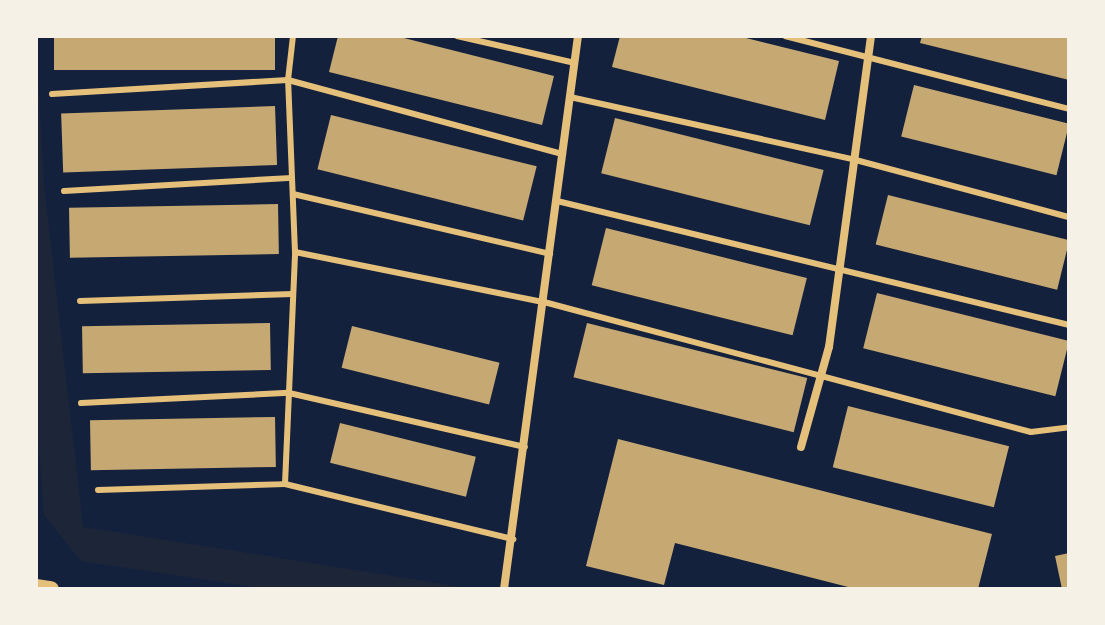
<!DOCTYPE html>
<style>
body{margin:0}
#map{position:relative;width:1105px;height:625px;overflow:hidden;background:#14213d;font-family:Montserrat,sans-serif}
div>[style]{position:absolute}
.green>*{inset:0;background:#1d2539}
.building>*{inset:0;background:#c6a872;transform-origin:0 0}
.service>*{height:6px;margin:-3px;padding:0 3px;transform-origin:3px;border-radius:3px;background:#e5c07b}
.minor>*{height:8px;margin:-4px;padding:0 4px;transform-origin:4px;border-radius:4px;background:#e5c07b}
.secondary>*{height:16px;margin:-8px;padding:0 8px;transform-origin:8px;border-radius:8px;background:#e5c07b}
span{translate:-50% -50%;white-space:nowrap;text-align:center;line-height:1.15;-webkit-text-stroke:7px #f6f1e7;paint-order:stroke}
.frame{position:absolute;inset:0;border:38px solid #f6f1e7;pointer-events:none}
</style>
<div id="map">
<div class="green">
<div style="clip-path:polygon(36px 36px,44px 186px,83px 527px,475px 589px,268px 589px,81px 561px,44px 515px,36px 415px)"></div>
</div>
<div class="building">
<div style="left:54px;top:36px;width:221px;height:34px"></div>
<div style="clip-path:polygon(338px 36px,396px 36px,554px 76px,542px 125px,329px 72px)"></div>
<div style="clip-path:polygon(620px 36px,738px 36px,839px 61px,825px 120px,612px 67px)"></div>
<div style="clip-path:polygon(922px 36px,1069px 36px,1069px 80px,920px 43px)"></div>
<div style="left:914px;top:85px;width:160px;height:53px;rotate:14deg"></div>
<div style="left:275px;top:106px;width:59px;height:214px;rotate:88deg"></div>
<div style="left:331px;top:115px;width:212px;height:56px;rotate:14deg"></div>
<div style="left:615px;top:118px;width:215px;height:57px;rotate:14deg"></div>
<div style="left:888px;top:195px;width:187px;height:51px;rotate:14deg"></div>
<div style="left:278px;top:204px;width:50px;height:209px;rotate:89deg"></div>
<div style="left:606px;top:228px;width:207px;height:59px;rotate:14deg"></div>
<div style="left:877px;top:293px;width:198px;height:57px;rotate:14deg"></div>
<div style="left:270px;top:323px;width:47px;height:188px;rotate:89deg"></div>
<div style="left:587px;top:323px;width:227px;height:56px;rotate:14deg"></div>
<div style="left:352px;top:326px;width:152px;height:43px;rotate:14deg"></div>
<div style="left:848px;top:406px;width:166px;height:63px;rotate:14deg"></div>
<div style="left:275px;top:417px;width:50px;height:185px;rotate:89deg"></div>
<div style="left:340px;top:423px;width:140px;height:41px;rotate:14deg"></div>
<div style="clip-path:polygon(618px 439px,992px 534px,978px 589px,856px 589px,675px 543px,664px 585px,586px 566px)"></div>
<div style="clip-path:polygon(1069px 553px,1069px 589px,1062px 589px,1055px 556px)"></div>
</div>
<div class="service">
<div style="left:457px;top:36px;width:121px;rotate:12.9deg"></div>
<div style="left:785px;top:36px;width:293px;rotate:14.4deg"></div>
<div style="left:52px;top:94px;width:236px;rotate:-3.4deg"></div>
<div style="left:288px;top:80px;width:285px;rotate:15.1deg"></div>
<div style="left:570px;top:97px;width:289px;rotate:12.4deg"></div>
<div style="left:852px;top:159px;width:225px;rotate:15deg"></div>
<div style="left:64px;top:191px;width:228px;rotate:-3.3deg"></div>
<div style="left:293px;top:194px;width:264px;rotate:13.1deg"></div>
<div style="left:557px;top:201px;width:527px;rotate:13.61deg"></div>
<div style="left:295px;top:252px;width:254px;rotate:11.4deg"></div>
<div style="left:544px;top:302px;width:504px;rotate:14.95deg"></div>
<div style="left:1031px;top:432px;width:38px;rotate:-7deg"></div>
<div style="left:80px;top:301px;width:213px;rotate:-1.9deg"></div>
<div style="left:81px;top:403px;width:208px;rotate:-2.8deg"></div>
<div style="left:289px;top:393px;width:242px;rotate:12.9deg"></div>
<div style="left:285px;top:484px;width:232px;rotate:-87.5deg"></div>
<div style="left:295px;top:252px;width:172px;rotate:-92.3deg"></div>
<div style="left:288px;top:80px;width:44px;rotate:-83.5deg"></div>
<div style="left:98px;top:490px;width:187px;rotate:-1.8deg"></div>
<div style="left:285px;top:484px;width:235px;rotate:13.6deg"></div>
</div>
<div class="minor">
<div style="left:801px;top:447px;width:104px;rotate:-74.4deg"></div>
<div style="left:829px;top:347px;width:314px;rotate:-82.3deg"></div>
<div style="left:504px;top:589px;width:558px;rotate:-82.38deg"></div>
</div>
<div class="secondary">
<div style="left:36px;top:587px;width:15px;rotate:8deg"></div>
</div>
<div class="frame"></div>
</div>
